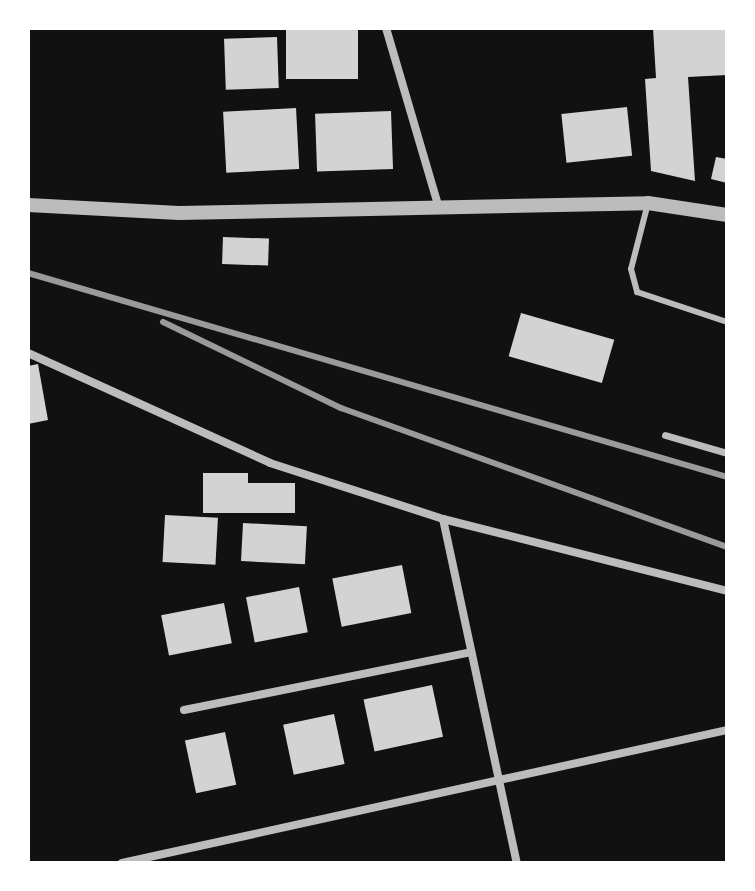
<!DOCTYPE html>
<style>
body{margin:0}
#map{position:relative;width:755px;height:891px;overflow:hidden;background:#111;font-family:Ubuntu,sans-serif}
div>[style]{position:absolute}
.building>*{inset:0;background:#d3d3d3;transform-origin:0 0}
.service>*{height:6px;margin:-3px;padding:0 3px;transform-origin:3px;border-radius:3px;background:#bcbcbc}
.pedestrian>*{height:7px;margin:-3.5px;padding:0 3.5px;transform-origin:3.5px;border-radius:3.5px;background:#bcbcbc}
.minor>*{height:8px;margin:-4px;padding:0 4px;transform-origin:4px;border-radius:4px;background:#bcbcbc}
.tertiary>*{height:14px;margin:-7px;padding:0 7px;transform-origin:7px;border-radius:7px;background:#bcbcbc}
.rail>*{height:6px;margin:-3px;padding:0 3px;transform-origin:3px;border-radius:3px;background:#9a9a9a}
span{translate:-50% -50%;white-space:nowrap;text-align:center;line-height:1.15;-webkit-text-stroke:8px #fff;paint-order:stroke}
.frame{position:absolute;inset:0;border:30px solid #fff;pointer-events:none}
</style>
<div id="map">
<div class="building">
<div style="left:286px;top:28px;width:72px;height:51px"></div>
<div style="clip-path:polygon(653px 28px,727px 28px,727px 75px,688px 77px,695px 181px,651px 171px,645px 79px,656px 78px)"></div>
<div style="left:277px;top:37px;width:51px;height:53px;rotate:88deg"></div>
<div style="left:627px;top:107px;width:49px;height:66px;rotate:84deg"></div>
<div style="left:296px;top:108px;width:61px;height:73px;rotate:87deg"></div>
<div style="left:391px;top:111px;width:58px;height:76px;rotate:88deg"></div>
<div style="clip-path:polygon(716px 157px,727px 159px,727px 183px,711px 179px)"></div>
<div style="left:223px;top:237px;width:46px;height:27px;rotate:2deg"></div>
<div style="left:521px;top:313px;width:97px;height:45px;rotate:16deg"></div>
<div style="clip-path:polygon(38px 364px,48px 420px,28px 424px,28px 366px)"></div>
<div style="clip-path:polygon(203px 473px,248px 473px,248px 483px,295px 483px,295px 513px,203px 513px)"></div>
<div style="left:165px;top:515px;width:53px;height:47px;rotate:3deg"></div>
<div style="left:243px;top:523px;width:64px;height:38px;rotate:3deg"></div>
<div style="left:402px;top:565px;width:49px;height:71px;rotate:79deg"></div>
<div style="left:299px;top:587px;width:46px;height:54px;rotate:79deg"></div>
<div style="left:224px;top:603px;width:41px;height:64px;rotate:79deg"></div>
<div style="left:432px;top:685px;width:53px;height:70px;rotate:78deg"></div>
<div style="left:334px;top:714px;width:51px;height:52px;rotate:78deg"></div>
<div style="left:225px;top:732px;width:54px;height:41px;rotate:78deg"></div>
</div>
<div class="service">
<div style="left:648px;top:203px;width:68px;rotate:104.4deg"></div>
<div style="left:631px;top:269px;width:24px;rotate:75deg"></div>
<div style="left:637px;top:292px;width:95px;rotate:18.4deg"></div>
</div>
<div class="pedestrian">
<div style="left:665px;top:435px;width:65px;rotate:16.2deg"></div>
</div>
<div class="minor">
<div style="left:386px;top:28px;width:184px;rotate:73.6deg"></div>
<div style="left:28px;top:353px;width:266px;rotate:24.4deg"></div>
<div style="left:270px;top:463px;width:182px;rotate:17.9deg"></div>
<div style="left:443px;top:519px;width:293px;rotate:14.2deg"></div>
<div style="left:443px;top:519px;width:352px;rotate:77.9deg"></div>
<div style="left:184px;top:710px;width:293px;rotate:-11.4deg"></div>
<div style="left:122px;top:863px;width:619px;rotate:-12.4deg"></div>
</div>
<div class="tertiary">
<div style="left:28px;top:205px;width:151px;rotate:3deg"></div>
<div style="left:179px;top:213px;width:469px;rotate:-1.2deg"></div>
<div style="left:648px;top:203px;width:80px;rotate:8.6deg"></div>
</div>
<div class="rail">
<div style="left:28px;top:273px;width:728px;rotate:16.27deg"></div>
<div style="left:163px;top:322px;width:198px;rotate:25.8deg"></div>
<div style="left:341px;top:408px;width:410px;rotate:19.8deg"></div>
</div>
<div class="frame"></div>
</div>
